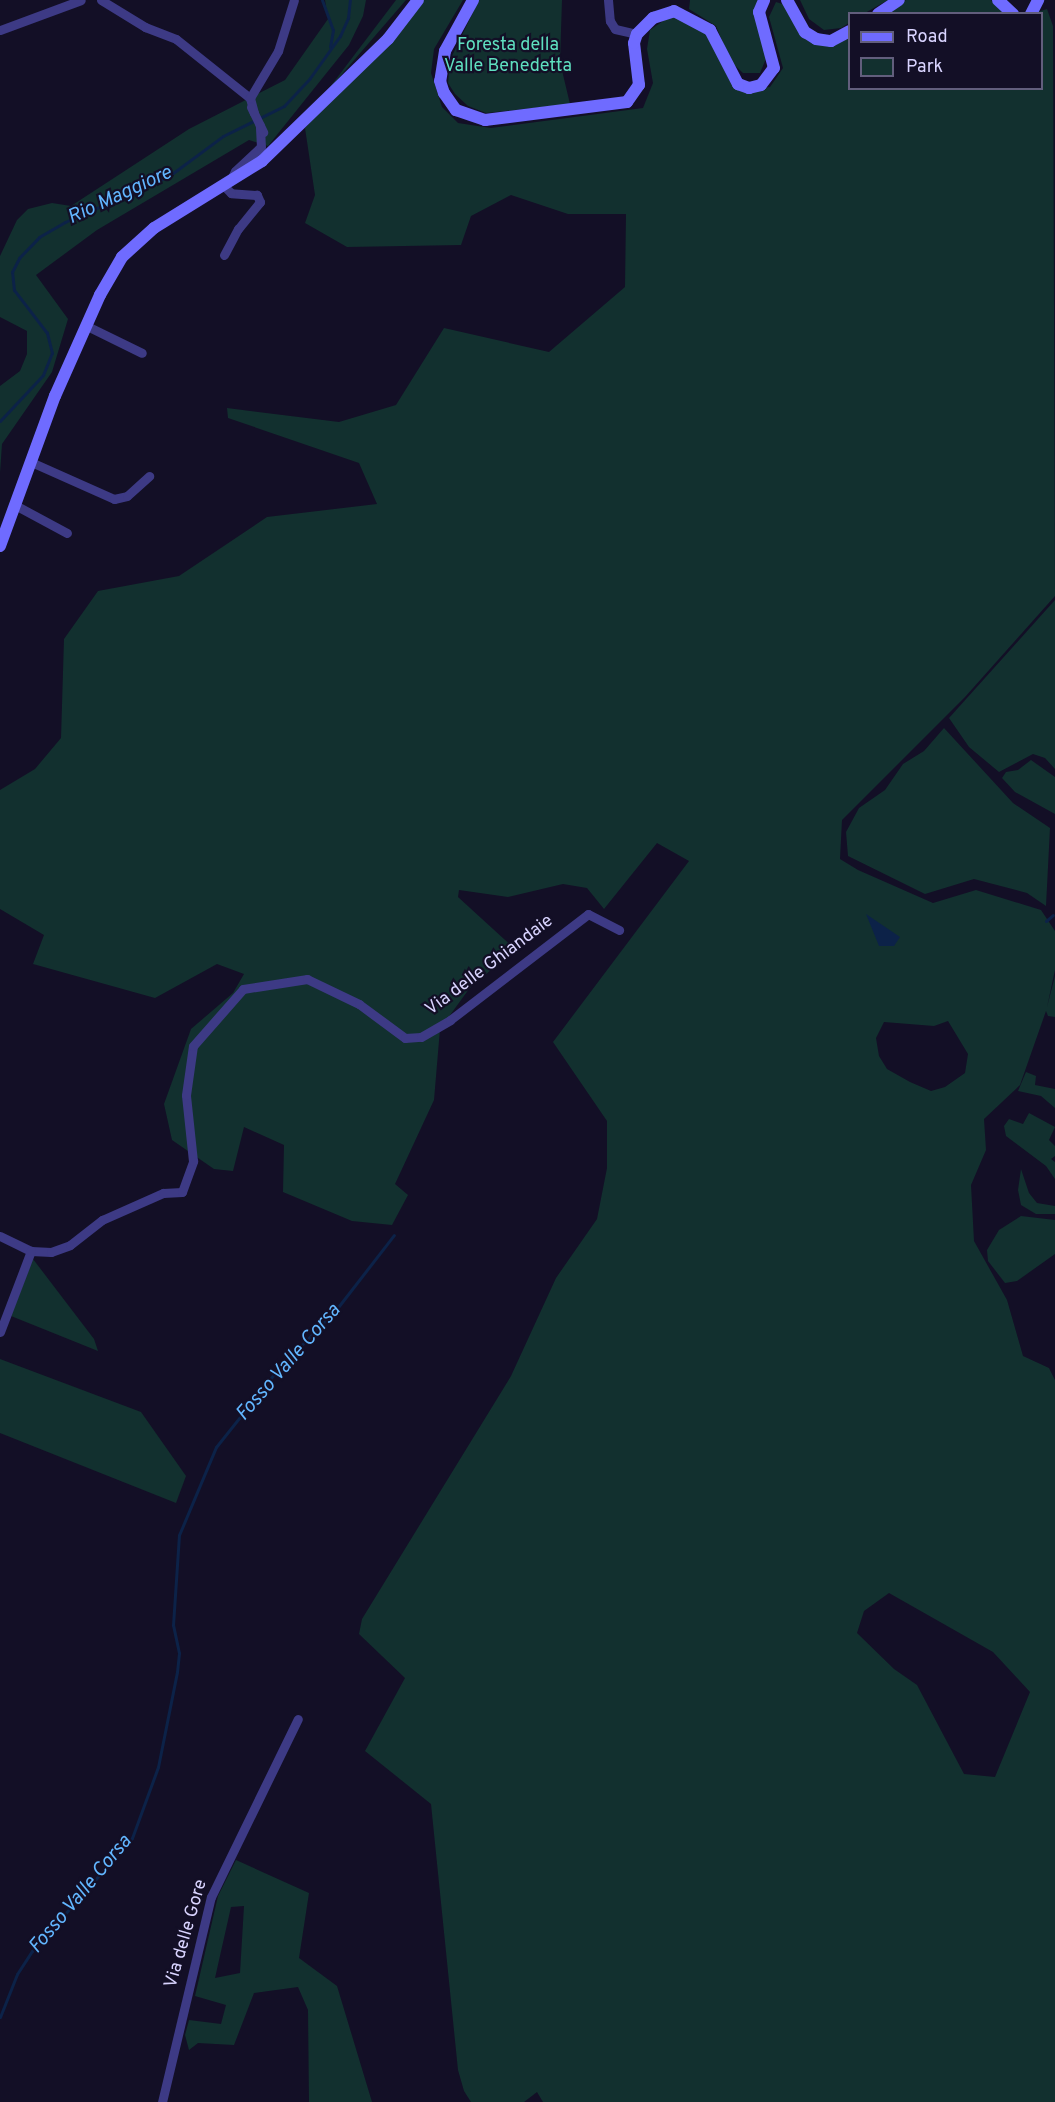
<!DOCTYPE html>
<style>
body{margin:0}
#map{position:relative;width:1055px;height:2102px;overflow:hidden;background:#130f26;font-family:Overpass,sans-serif}
div>[style]{position:absolute}
.green>*{inset:0;background:#12302f}
.water>*{inset:0;background:#0c2248}
.stream>*{height:3px;margin:-1.5px;padding:0 1.5px;transform-origin:1.5px;border-radius:1.5px;background:#0c2248}
.minor>*{height:9px;margin:-4.5px;padding:0 4.5px;transform-origin:4.5px;border-radius:4.5px;background:#3d3a85}
.secondary>*{height:12px;margin:-6px;padding:0 6px;transform-origin:6px;border-radius:6px;background:#6f6bff}
.minor-bridge>*{height:9px;margin:-4.5px;padding:0 4.5px;transform-origin:4.5px;border-radius:4.5px;background:#3d3a85}
span{translate:-50% -50%;white-space:nowrap;text-align:center;line-height:1.15;-webkit-text-stroke:4.5px #130f26;paint-order:stroke}
.park-label{font-size:18px;color:#5fe0c0}
.street-label{font-size:18px;color:#d9d4ff}
.water-label{font-size:20px;color:#62b6ff;font-style:italic}
.legend{position:absolute;left:848px;top:12px;width:195px;height:78px;box-sizing:border-box;background:#130f26;border:2px solid #625e7d;margin:0;padding:8px 10px;list-style:none;font-size:18px;color:#d9d4ff}
.legend li{display:flex;align-items:center;gap:12px;height:30px}
.legend b{width:30px;border:2px solid #625e7d}
</style>
<div id="map">
<div class="green">
<div style="clip-path:polygon(325px 0,366px 0,363px 16px,349px 45px,268px 146px,249px 140px,97px 230px,36px 275px,68px 319px,52px 372px,2px 444px,0 473px,0 386px,20px 371px,27px 354px,27px 331px,0 317px,0 256px,17px 220px,28px 209px,52px 203px,71px 206px,189px 129px,285px 80px,328px 19px)"></div>
<div style="clip-path:polygon(396px 0,406px 0,324px 95px)"></div>
<div style="clip-path:polygon(evenodd,423px 0,463px 0,434px 49px,431px 73px,442px 107px,458px 123px,491px 128px,643px 108px,653px 83px,647px 49px,650px 30px,666px 19px,679px 16px,713px 39px,748px 90px,770px 87px,783px 68px,769px 17px,776px 2px,789px 6px,795px 22px,827px 45px,849px 39px,850px 88px,1042px 88px,1042px 14px,1034px 13px,1047px 9px,1053px 26px,1055px 596px,965px 697px,842px 820px,840px 859px,858px 870px,933px 903px,976px 890px,1041px 910px,1055px 931px,1055px 970px,1047px 1007px,1055px 976px,1055px 1017px,1048px 1016px,1046px 1011px,1020px 1085px,984px 1119px,986px 1150px,971px 1185px,974px 1241px,1007px 1300px,1023px 1356px,1049px 1368px,1055px 1380px,1055px 2102px,543px 2102px,537px 2092px,524px 2102px,471px 2102px,464px 2091px,458px 2070px,431px 1804px,365px 1751px,405px 1678px,359px 1634px,362px 1619px,511px 1376px,556px 1278px,597px 1219px,607px 1168px,607px 1121px,553px 1042px,689px 861px,657px 843px,604px 909px,587px 888px,563px 884px,508px 897px,459px 890px,458px 897px,515px 949px,469px 989px,440px 1029px,434px 1100px,395px 1184px,408px 1195px,392px 1225px,352px 1221px,283px 1192px,284px 1145px,244px 1127px,233px 1171px,214px 1169px,172px 1140px,164px 1104px,191px 1029px,233px 993px,244px 974px,217px 964px,155px 998px,33px 964px,44px 935px,0 909px,0 790px,35px 769px,61px 738px,64px 639px,98px 591px,179px 576px,267px 517px,377px 504px,359px 463px,228px 418px,227px 408px,339px 422px,396px 405px,444px 328px,549px 352px,625px 287px,626px 214px,568px 214px,511px 195px,471px 216px,461px 245px,347px 247px,305px 223px,315px 195px,305px 128px,423px 0,948px 1021px,968px 1054px,965px 1073px,945px 1087px,931px 1091px,910px 1082px,887px 1069px,879px 1056px,876px 1038px,884px 1022px,934px 1026px,948px 1021px,423px 0,889px 1593px,993px 1652px,1030px 1692px,995px 1777px,964px 1774px,917px 1685px,894px 1669px,857px 1633px,864px 1611px,889px 1593px)"></div>
<div style="clip-path:polygon(479px 0,562px 0,560px 62px,570px 104px,486px 113px,468px 106px,455px 94px,448px 83px,450px 60px)"></div>
<div style="clip-path:polygon(690px 0,757px 0,759px 32px,768px 54px,760px 73px,743px 73px,731px 62px,716px 26px,689px 9px)"></div>
<div style="clip-path:polygon(800px 0,888px 0,865px 13px,850px 14px,849px 23px,841px 28px,824px 30px,809px 19px)"></div>
<div style="clip-path:polygon(906px 0,991px 0,1003px 13px,889px 14px)"></div>
<div style="clip-path:polygon(1055px 600px,1055px 769px,1045px 758px,1033px 754px,999px 772px,969px 747px,949px 718px)"></div>
<div style="clip-path:polygon(944px 728px,1013px 803px,1050px 828px,1046px 906px,1027px 893px,974px 879px,925px 894px,848px 856px,846px 832px,859px 808px,885px 790px,903px 764px,924px 751px)"></div>
<div style="clip-path:polygon(1031px 760px,1055px 777px,1055px 814px,1015px 792px,1002px 778px,1006px 772px,1018px 770px)"></div>
<div style="clip-path:polygon(1026px 1072px,1036px 1076px,1035px 1085px,1055px 1089px,1055px 1108px,1041px 1096px,1018px 1091px)"></div>
<div style="clip-path:polygon(1029px 1113px,1055px 1127px,1049px 1140px,1055px 1146px,1055px 1156px,1051px 1159px,1055px 1162px,1055px 1179px,1046px 1166px,1006px 1136px,1004px 1126px,1009px 1119px,1023px 1124px)"></div>
<div style="clip-path:polygon(1021px 1169px,1029px 1193px,1037px 1203px,1055px 1206px,1055px 1214px,1036px 1214px,1021px 1205px,1018px 1190px)"></div>
<div style="clip-path:polygon(1021px 1216px,1055px 1220px,1055px 1254px,1017px 1281px,1005px 1283px,988px 1261px,987px 1250px,999px 1230px)"></div>
<div style="clip-path:polygon(33px 1259px,94px 1339px,98px 1351px,11px 1316px)"></div>
<div style="clip-path:polygon(0 1359px,141px 1412px,186px 1476px,176px 1503px,0 1433px)"></div>
<div style="clip-path:polygon(evenodd,236px 1860px,309px 1893px,299px 1958px,337px 1986px,372px 2102px,309px 2102px,308px 2010px,298px 1987px,254px 1993px,234px 2045px,198px 2043px,189px 2050px,185px 2035px,189px 2020px,221px 2024px,226px 2005px,195px 1996px,218px 1896px,236px 1860px,244px 1906px,240px 1973px,215px 1978px,231px 1907px,244px 1906px)"></div>
</div>
<div class="water">
<div style="clip-path:polygon(866px 914px,900px 937px,894px 946px,879px 946px)"></div>
</div>
<div class="stream">
<div style="left:322px;top:0;width:32px;rotate:70deg"></div>
<div style="left:333px;top:30px;width:17px;rotate:100deg"></div>
<div style="left:0;top:421px;width:63px;rotate:-46.9deg"></div>
<div style="left:43px;top:375px;width:24px;rotate:-68deg"></div>
<div style="left:52px;top:353px;width:21px;rotate:-104deg"></div>
<div style="left:47px;top:333px;width:54px;rotate:-127.5deg"></div>
<div style="left:14px;top:290px;width:18px;rotate:-96deg"></div>
<div style="left:12px;top:272px;width:16px;rotate:-63deg"></div>
<div style="left:19px;top:258px;width:29px;rotate:-46deg"></div>
<div style="left:39px;top:237px;width:30px;rotate:-30deg"></div>
<div style="left:65px;top:222px;width:114px;rotate:-23.9deg"></div>
<div style="left:169px;top:176px;width:67px;rotate:-36.5deg"></div>
<div style="left:223px;top:136px;width:68px;rotate:-26.2deg"></div>
<div style="left:284px;top:106px;width:38px;rotate:-47deg"></div>
<div style="left:310px;top:78px;width:52px;rotate:-54.5deg"></div>
<div style="left:340px;top:36px;width:20px;rotate:-66deg"></div>
<div style="left:348px;top:18px;width:18px;rotate:-84deg"></div>
<div style="left:1046px;top:921px;width:9px;rotate:-41deg"></div>
<div style="left:0;top:2017px;width:46px;rotate:-68.4deg"></div>
<div style="left:17px;top:1974px;width:27px;rotate:-57deg"></div>
<div style="left:32px;top:1951px;width:151px;rotate:-48.5deg"></div>
<div style="left:132px;top:1838px;width:76px;rotate:-69.9deg"></div>
<div style="left:158px;top:1767px;width:97px;rotate:-78.7deg"></div>
<div style="left:177px;top:1672px;width:19px;rotate:-84deg"></div>
<div style="left:179px;top:1653px;width:29px;rotate:-102deg"></div>
<div style="left:173px;top:1625px;width:90px;rotate:-86.2deg"></div>
<div style="left:179px;top:1535px;width:95px;rotate:-67.2deg"></div>
<div style="left:216px;top:1447px;width:100px;rotate:-51.5deg"></div>
<div style="left:278px;top:1369px;width:81px;rotate:-45.5deg"></div>
<div style="left:335px;top:1311px;width:96px;rotate:-52.2deg"></div>
</div>
<div class="minor">
<div style="left:101px;top:0;width:52px;rotate:31.5deg"></div>
<div style="left:145px;top:27px;width:33px;rotate:21deg"></div>
<div style="left:176px;top:39px;width:95px;rotate:38.6deg"></div>
<div style="left:608px;top:0;width:21px;rotate:85deg"></div>
<div style="left:610px;top:21px;width:9px;rotate:58deg"></div>
<div style="left:615px;top:29px;width:23px;rotate:13deg"></div>
<div style="left:0;top:30px;width:86px;rotate:-20.3deg"></div>
<div style="left:254px;top:113px;width:16px;rotate:-105deg"></div>
<div style="left:250px;top:98px;width:55px;rotate:-59.2deg"></div>
<div style="left:278px;top:51px;width:53px;rotate:-72.6deg"></div>
<div style="left:230px;top:181px;width:11px;rotate:-63deg"></div>
<div style="left:235px;top:171px;width:35px;rotate:-43deg"></div>
<div style="left:261px;top:147px;width:22px;rotate:-93deg"></div>
<div style="left:224px;top:255px;width:30px;rotate:-62deg"></div>
<div style="left:238px;top:229px;width:35px;rotate:-51deg"></div>
<div style="left:260px;top:202px;width:8px;rotate:-113deg"></div>
<div style="left:257px;top:195px;width:26px;rotate:-176deg"></div>
<div style="left:231px;top:193px;width:8px;rotate:-135deg"></div>
<div style="left:87px;top:326px;width:61px;rotate:26.1deg"></div>
<div style="left:31px;top:462px;width:91px;rotate:24deg"></div>
<div style="left:114px;top:499px;width:13px;rotate:-13deg"></div>
<div style="left:127px;top:496px;width:30px;rotate:-42deg"></div>
<div style="left:15px;top:505px;width:59px;rotate:28.3deg"></div>
<div style="left:0;top:1236px;width:34px;rotate:26deg"></div>
<div style="left:31px;top:1251px;width:20px;rotate:3deg"></div>
<div style="left:51px;top:1252px;width:20px;rotate:-20deg"></div>
<div style="left:70px;top:1245px;width:41px;rotate:-38deg"></div>
<div style="left:102px;top:1220px;width:67px;rotate:-23.9deg"></div>
<div style="left:163px;top:1193px;width:19px;rotate:-3deg"></div>
<div style="left:182px;top:1192px;width:33px;rotate:-70deg"></div>
<div style="left:193px;top:1161px;width:66px;rotate:-96.1deg"></div>
<div style="left:186px;top:1095px;width:49px;rotate:-81.9deg"></div>
<div style="left:193px;top:1046px;width:76px;rotate:-48.7deg"></div>
<div style="left:243px;top:989px;width:65px;rotate:-8.9deg"></div>
<div style="left:307px;top:979px;width:58px;rotate:25.7deg"></div>
<div style="left:359px;top:1004px;width:57px;rotate:36.5deg"></div>
<div style="left:405px;top:1038px;width:16px;rotate:-4deg"></div>
<div style="left:421px;top:1037px;width:34px;rotate:-30deg"></div>
<div style="left:450px;top:1020px;width:174px;rotate:-37.5deg"></div>
<div style="left:588px;top:914px;width:35px;rotate:27deg"></div>
<div style="left:0;top:1332px;width:87px;rotate:-69.1deg"></div>
<div style="left:162px;top:2102px;width:211px;rotate:-76.6deg"></div>
<div style="left:211px;top:1897px;width:198px;rotate:-64deg"></div>
</div>
<div class="secondary">
<div style="left:473px;top:0;width:58px;rotate:118.8deg"></div>
<div style="left:445px;top:51px;width:30px;rotate:99deg"></div>
<div style="left:440px;top:81px;width:13px;rotate:72deg"></div>
<div style="left:444px;top:93px;width:21px;rotate:55deg"></div>
<div style="left:456px;top:110px;width:31px;rotate:19deg"></div>
<div style="left:485px;top:120px;width:143px;rotate:-7.2deg"></div>
<div style="left:627px;top:102px;width:21px;rotate:-55deg"></div>
<div style="left:639px;top:85px;width:42px;rotate:-96.8deg"></div>
<div style="left:634px;top:43px;width:9px;rotate:-72deg"></div>
<div style="left:637px;top:34px;width:23px;rotate:-45deg"></div>
<div style="left:653px;top:18px;width:22px;rotate:-18deg"></div>
<div style="left:674px;top:11px;width:41px;rotate:27.8deg"></div>
<div style="left:710px;top:30px;width:61px;rotate:62.6deg"></div>
<div style="left:738px;top:84px;width:12px;rotate:20deg"></div>
<div style="left:749px;top:88px;width:12px;rotate:-14deg"></div>
<div style="left:761px;top:85px;width:21px;rotate:-53deg"></div>
<div style="left:774px;top:68px;width:58px;rotate:-105deg"></div>
<div style="left:759px;top:12px;width:13px;rotate:-67deg"></div>
<div style="left:787px;top:0;width:37px;rotate:61deg"></div>
<div style="left:805px;top:32px;width:13px;rotate:32deg"></div>
<div style="left:816px;top:39px;width:15px;rotate:8deg"></div>
<div style="left:831px;top:41px;width:21px;rotate:-28deg"></div>
<div style="left:998px;top:0;width:21px;rotate:43deg"></div>
<div style="left:878px;top:14px;width:25px;rotate:-34deg"></div>
<div style="left:1031px;top:14px;width:16px;rotate:-63deg"></div>
<div style="left:0;top:546px;width:160px;rotate:-69.9deg"></div>
<div style="left:55px;top:396px;width:111px;rotate:-66deg"></div>
<div style="left:100px;top:295px;width:44px;rotate:-59.9deg"></div>
<div style="left:122px;top:257px;width:43px;rotate:-42.2deg"></div>
<div style="left:154px;top:228px;width:127px;rotate:-31.8deg"></div>
<div style="left:262px;top:161px;width:175px;rotate:-44.1deg"></div>
<div style="left:388px;top:39px;width:49px;rotate:-52.4deg"></div>
</div>
<div class="minor-bridge">
<div style="left:251px;top:107px;width:28px;rotate:64deg"></div>
</div>
<div class="park-label">
<span style="left:508px;top:57px">Foresta della<br>Valle Benedetta</span>
</div>
<div class="street-label">
<span style="left:490px;top:966px;rotate:-37deg">Via delle Ghiandaie</span>
<span style="left:187px;top:1934px;rotate:-74deg">Via delle Gore</span>
</div>
<div class="water-label">
<span style="left:120px;top:196px;rotate:-25deg">Rio Maggiore</span>
<span style="left:289px;top:1363px;rotate:-49deg">Fosso Valle Corsa</span>
<span style="left:81px;top:1895px;rotate:-50deg">Fosso Valle Corsa</span>
</div>
<ul class="legend">
<li><b style="height:8px;background:#6f6bff"></b>Road</li>
<li><b style="height:16px;background:#12302f"></b>Park</li>
</ul>
</div>
